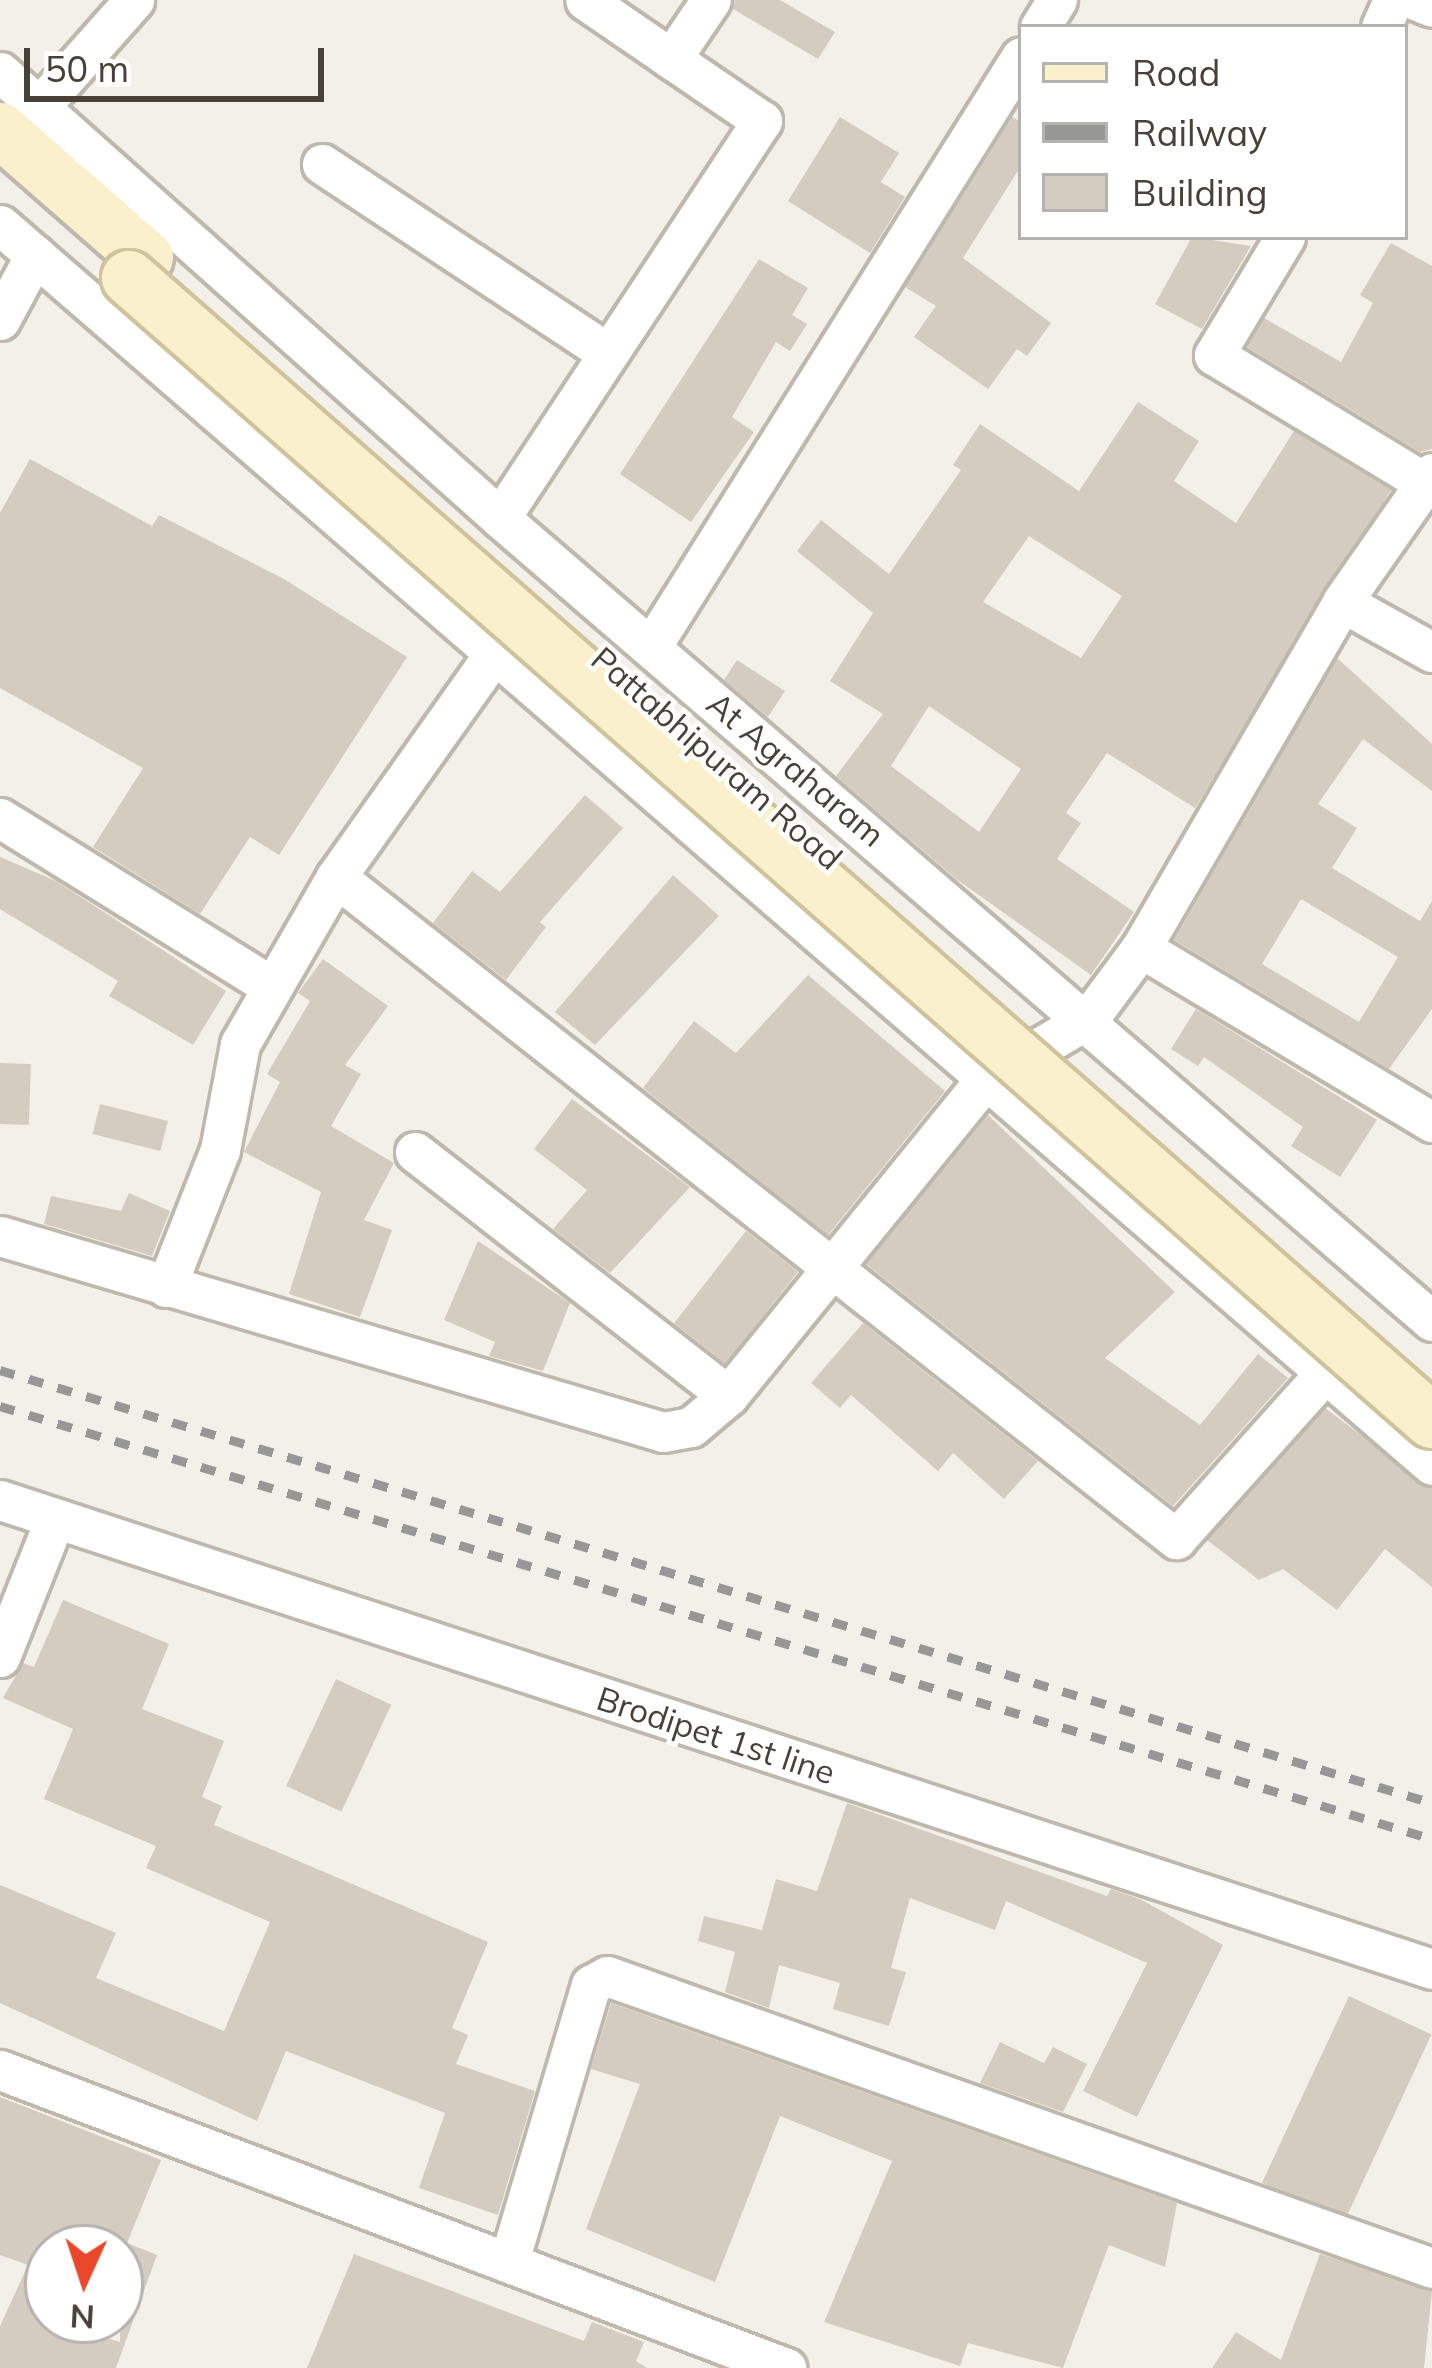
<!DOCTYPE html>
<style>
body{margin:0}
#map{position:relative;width:1432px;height:2368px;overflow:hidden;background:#f3f0ea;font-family:Mulish,sans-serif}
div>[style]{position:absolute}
.building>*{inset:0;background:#d4ccc0;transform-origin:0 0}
.roads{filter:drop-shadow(3px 0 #beb8ad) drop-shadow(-3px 0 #beb8ad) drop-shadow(0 3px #beb8ad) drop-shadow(0 -3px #beb8ad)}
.street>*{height:39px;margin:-19.5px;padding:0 19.5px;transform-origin:19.5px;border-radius:19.5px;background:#fff}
.secondary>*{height:54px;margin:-27px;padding:0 27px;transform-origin:27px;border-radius:27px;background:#faf0cc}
.rail>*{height:9px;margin-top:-4.5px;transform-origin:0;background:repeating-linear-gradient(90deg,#979797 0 15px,transparent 0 30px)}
.bridges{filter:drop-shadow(3px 0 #cfc39c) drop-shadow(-3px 0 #cfc39c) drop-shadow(0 3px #cfc39c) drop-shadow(0 -3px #cfc39c)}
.secondary-bridge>*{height:54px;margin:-27px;padding:0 27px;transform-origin:27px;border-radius:27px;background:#faf0cc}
span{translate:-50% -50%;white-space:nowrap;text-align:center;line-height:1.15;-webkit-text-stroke:9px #fff;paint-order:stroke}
.street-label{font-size:33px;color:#474138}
.legend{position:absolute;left:1018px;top:24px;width:390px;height:216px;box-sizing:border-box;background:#fff;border:3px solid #b5b3af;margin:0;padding:15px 21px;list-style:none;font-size:36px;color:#474138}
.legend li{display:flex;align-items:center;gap:24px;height:60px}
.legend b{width:60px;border:3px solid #b5b3af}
.north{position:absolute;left:24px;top:2224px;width:120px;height:120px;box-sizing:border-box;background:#fff;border:3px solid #b5b3af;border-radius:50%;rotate:183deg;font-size:33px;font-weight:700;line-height:48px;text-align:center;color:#474138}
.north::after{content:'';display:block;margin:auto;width:42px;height:54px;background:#e9482b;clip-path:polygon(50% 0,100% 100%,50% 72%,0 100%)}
.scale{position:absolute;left:24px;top:48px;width:300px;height:54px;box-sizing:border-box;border:6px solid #474138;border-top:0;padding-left:15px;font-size:36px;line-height:42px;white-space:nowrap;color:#474138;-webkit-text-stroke:9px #fff;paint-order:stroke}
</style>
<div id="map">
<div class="building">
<div style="clip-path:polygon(735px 0,780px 0,835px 32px,818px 59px,733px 9px)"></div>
<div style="clip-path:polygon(840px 117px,899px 153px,881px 182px,905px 197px,870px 253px,788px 201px)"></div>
<div style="clip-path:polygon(1012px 117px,1021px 122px,1021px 166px,963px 258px,1051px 323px,1027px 356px,1017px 349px,988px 389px,914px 337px,936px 306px,905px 287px)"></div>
<div style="clip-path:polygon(1192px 237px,1251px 246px,1202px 329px,1155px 304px)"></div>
<div style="clip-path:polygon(1391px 243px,1432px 266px,1432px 449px,1420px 452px,1247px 347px,1264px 318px,1341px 362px,1373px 303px,1360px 295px)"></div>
<div style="clip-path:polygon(759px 259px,808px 288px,792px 315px,807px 324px,790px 351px,776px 342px,732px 417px,754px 432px,691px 522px,620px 474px)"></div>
<div style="clip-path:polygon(evenodd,1138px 402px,1199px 441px,1174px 481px,1236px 523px,1294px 431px,1391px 490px,1195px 808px,1107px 753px,1066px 813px,1081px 823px,1057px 859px,1134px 912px,1091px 975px,955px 878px,836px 776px,883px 714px,830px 681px,873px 613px,797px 551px,821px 520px,889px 574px,961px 470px,953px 465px,980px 424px,1079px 491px,1138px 402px,1029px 536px,1122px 596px,1081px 658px,983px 602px,1029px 536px,1138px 402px,929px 706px,1021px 769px,979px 832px,891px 766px,929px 706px)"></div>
<div style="clip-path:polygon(30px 459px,152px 526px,159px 515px,284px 579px,407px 657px,279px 855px,250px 837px,200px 914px,93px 847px,143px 768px,0 688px,0 513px)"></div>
<div style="clip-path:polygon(evenodd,1337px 658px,1432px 744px,1432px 791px,1363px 739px,1318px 804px,1357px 828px,1332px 868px,1420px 921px,1432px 901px,1432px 1009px,1389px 1069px,1174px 940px,1337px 658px,1301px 899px,1398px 957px,1359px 1022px,1262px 964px,1301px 899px)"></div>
<div style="clip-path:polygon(737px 660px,785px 691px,768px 717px,724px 680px)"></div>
<div style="clip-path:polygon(585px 795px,623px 828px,540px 922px,546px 927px,506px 980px,433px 923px,472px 871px,500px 892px)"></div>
<div style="clip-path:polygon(0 857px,56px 881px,226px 991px,193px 1045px,109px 996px,118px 981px,0 909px)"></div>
<div style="clip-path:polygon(673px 875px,719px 916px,595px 1045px,555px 1012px)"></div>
<div style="clip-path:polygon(323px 959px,388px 1006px,345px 1065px,361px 1074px,331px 1126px,394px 1163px,364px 1220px,392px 1230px,360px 1317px,289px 1294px,321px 1192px,244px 1152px,280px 1082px,267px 1074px,310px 1001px,298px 993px)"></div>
<div style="clip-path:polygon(808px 975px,945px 1091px,828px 1235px,643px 1088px,694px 1021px,736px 1053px)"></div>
<div style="clip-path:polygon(1196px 1009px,1377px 1120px,1340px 1177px,1291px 1146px,1303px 1127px,1204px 1057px,1198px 1066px,1171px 1049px)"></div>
<div style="left:0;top:1063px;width:31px;height:61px;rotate:2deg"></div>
<div style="clip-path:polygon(572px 1099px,690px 1187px,610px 1273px,553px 1229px,587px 1190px,534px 1149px)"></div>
<div style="left:100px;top:1104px;width:70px;height:31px;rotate:14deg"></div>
<div style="clip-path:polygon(988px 1115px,1175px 1292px,1105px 1358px,1200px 1425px,1258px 1354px,1288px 1378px,1173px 1506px,866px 1264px)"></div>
<div style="clip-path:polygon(129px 1193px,170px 1211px,152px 1256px,44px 1224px,51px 1196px,121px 1211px)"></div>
<div style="left:746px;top:1231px;width:66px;height:117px;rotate:38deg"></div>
<div style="clip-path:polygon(478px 1241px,570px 1303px,543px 1371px,489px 1356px,495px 1342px,444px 1320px)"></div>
<div style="clip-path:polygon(863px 1323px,1038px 1461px,1004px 1499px,953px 1453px,938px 1471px,851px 1395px,840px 1408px,811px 1383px)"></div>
<div style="clip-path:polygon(1325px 1408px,1432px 1488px,1432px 1587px,1385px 1549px,1337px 1610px,1283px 1569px,1259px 1580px,1207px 1540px)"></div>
<div style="clip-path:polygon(63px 1600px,169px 1644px,142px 1709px,224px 1741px,202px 1797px,222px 1806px,214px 1825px,488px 1942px,452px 2028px,468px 2035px,456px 2064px,535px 2091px,498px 2215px,419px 2188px,445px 2113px,286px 2051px,257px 2121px,0 2003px,0 1885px,116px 1933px,96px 1978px,224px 2031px,270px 1922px,146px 1868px,156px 1846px,44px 1799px,73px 1729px,3px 1698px,23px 1663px,34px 1667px)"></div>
<div style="left:336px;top:1679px;width:61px;height:118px;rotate:25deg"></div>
<div style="clip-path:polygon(847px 1803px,1107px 1896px,1111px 1889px,1140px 1899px,1223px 1945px,1137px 2117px,1083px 2091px,1147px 1963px,1006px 1901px,995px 1930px,910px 1898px,891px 1968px,906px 1972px,889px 2026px,833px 2009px,840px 1983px,779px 1965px,769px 2008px,725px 1992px,735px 1952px,698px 1941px,704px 1916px,762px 1930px,776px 1879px,817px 1891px)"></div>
<div style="left:1349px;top:1996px;width:91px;height:206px;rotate:25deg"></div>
<div style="clip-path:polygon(611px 2003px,1177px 2203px,1165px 2267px,1109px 2245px,1063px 2368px,968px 2343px,960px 2366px,824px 2322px,892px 2161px,780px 2116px,715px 2282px,586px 2229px,640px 2084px,591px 2069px)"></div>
<div style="clip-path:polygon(1000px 2042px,1044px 2063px,1053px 2047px,1087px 2064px,1063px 2112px,980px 2083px)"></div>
<div style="clip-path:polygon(evenodd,0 2097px,161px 2160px,127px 2243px,157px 2255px,116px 2368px,0 2368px,0 2326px,28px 2265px,0 2255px,0 2097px,48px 2248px,120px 2248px,120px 2342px,48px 2320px,48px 2248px)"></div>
<div style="clip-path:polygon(354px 2254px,584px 2341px,592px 2322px,644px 2342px,636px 2361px,647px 2368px,307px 2368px)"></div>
<div style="clip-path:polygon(1320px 2254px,1432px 2291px,1424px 2368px,1212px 2368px,1236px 2332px,1281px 2360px)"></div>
</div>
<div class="roads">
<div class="street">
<div style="left:1415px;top:0;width:18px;rotate:22deg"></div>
<div style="left:1040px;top:27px;width:32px;rotate:-58deg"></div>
<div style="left:1381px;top:27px;width:30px;rotate:-66deg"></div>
<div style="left:671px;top:59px;width:71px;rotate:-55.9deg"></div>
<div style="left:0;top:72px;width:670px;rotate:41.73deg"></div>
<div style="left:500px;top:518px;width:1230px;rotate:40.75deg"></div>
<div style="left:40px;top:106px;width:142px;rotate:-48.4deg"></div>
<div style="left:322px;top:164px;width:339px;rotate:33.5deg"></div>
<div style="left:0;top:225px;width:1894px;rotate:40.89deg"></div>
<div style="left:1285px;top:237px;width:138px;rotate:121deg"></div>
<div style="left:1214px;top:355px;width:247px;rotate:31.2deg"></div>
<div style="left:0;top:320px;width:74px;rotate:-61.7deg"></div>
<div style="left:500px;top:518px;width:476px;rotate:-56.6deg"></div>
<div style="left:762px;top:121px;width:214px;rotate:-145.6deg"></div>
<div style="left:1342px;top:602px;width:103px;rotate:29.1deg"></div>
<div style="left:651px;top:647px;width:696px;rotate:-57.91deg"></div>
<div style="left:0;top:818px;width:319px;rotate:31.8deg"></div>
<div style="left:336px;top:877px;width:1070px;rotate:38.24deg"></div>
<div style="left:1176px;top:1539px;width:222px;rotate:-48.1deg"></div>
<div style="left:1141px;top:948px;width:339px;rotate:30.9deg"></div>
<div style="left:415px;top:1152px;width:397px;rotate:37.9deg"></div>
<div style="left:728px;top:1396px;width:409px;rotate:-50.9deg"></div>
<div style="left:986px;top:1079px;width:120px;rotate:-30.6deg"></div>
<div style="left:1089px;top:1018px;width:87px;rotate:-53.4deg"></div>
<div style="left:1141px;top:948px;width:400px;rotate:-59.8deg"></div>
<div style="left:1342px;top:602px;width:157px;rotate:-55.1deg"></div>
<div style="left:0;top:1236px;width:691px;rotate:16.47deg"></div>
<div style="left:663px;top:1432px;width:28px;rotate:-10deg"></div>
<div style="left:691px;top:1427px;width:48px;rotate:-40deg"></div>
<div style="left:166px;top:1287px;width:147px;rotate:-68.5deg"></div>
<div style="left:220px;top:1150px;width:108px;rotate:-79.3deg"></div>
<div style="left:240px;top:1044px;width:193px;rotate:-60.1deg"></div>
<div style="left:336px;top:877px;width:270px;rotate:-54.7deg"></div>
<div style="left:0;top:1500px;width:1507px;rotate:18.13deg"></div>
<div style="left:0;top:1657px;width:149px;rotate:-68.3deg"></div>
<div style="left:0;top:2070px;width:841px;rotate:20.76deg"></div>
<div style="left:510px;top:2258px;width:285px;rotate:-73.5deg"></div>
<div style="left:591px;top:1985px;width:18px;rotate:-29deg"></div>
<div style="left:607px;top:1976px;width:875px;rotate:19.49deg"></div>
</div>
<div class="secondary">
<div style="left:0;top:130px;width:194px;rotate:41.2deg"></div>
</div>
</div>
<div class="rail">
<div style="left:0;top:1370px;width:1496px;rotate:16.82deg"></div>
<div style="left:0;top:1406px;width:1496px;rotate:16.82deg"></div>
</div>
<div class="bridges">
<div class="secondary-bridge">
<div style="left:129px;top:278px;width:1733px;rotate:41.26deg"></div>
</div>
</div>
<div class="street-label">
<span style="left:717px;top:758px;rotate:41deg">Pattabhipuram Road</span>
<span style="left:796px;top:769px;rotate:40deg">At Agraharam</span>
<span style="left:716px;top:1735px;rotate:18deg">Brodipet 1st line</span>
</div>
<ul class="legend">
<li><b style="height:15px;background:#faf0cc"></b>Road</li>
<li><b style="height:15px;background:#979797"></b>Railway</li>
<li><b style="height:33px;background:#d4ccc0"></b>Building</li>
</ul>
<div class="north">N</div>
<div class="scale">50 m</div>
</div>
